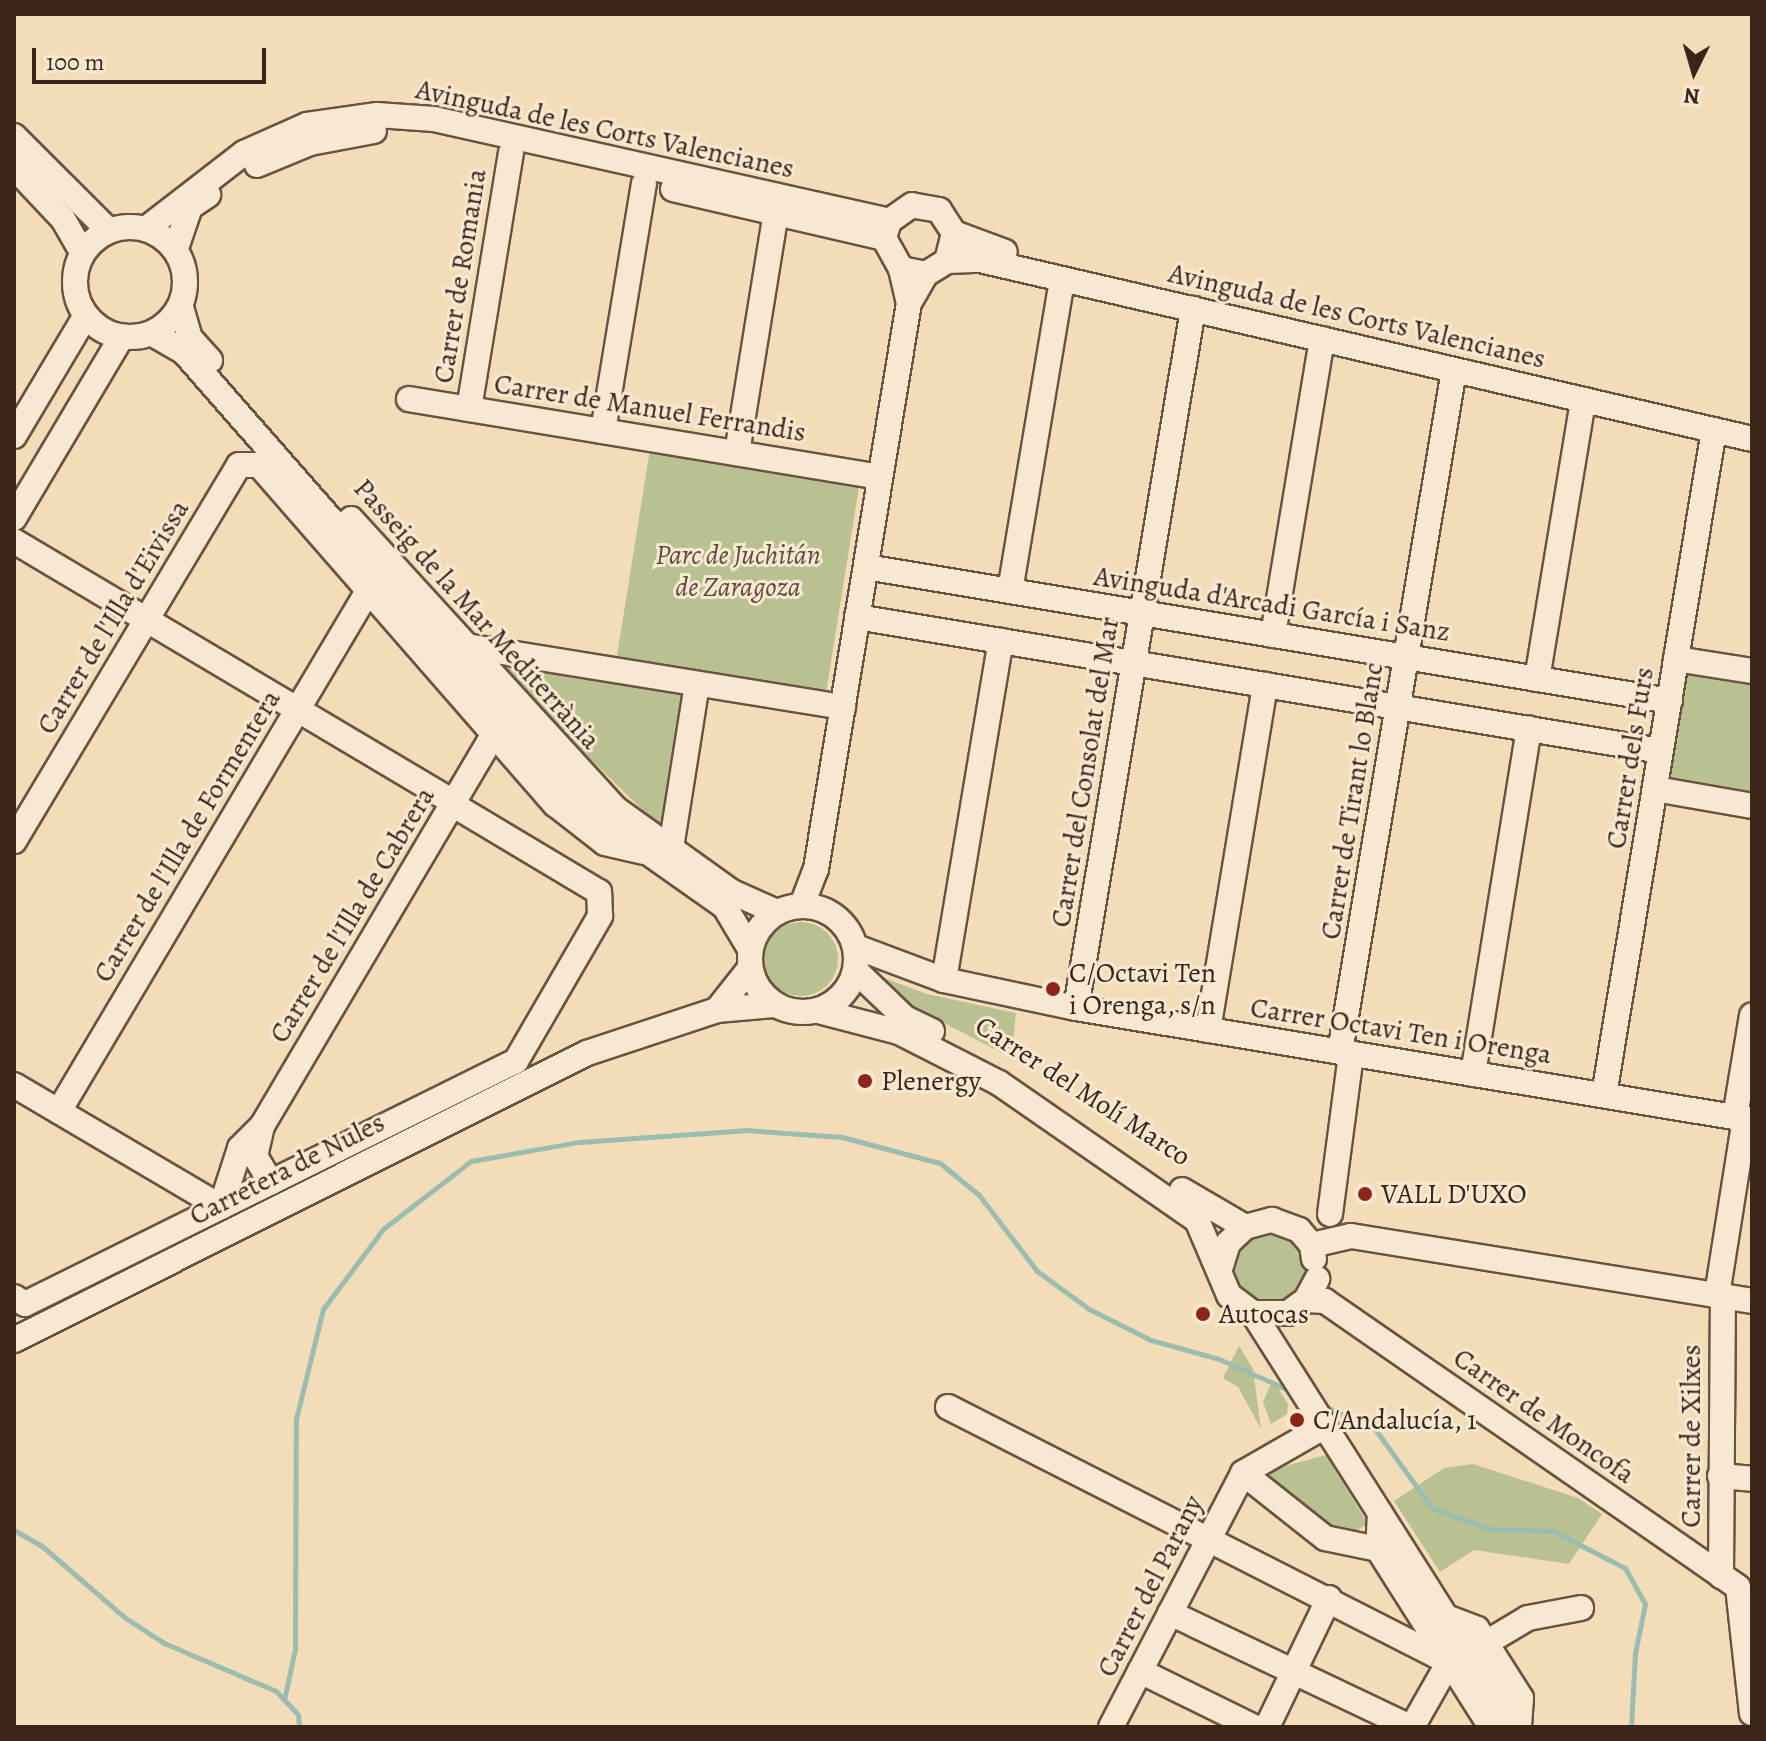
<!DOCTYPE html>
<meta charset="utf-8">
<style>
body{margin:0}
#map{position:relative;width:1766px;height:1741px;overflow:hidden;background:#f3ddb8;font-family:Alegreya,serif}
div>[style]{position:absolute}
.green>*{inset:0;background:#b9c190}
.round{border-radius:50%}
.stream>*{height:5px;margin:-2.5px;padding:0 2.5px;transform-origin:2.5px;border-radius:2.5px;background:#9bbcb0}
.roads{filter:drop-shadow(2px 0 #6a5242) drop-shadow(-2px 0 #6a5242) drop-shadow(0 2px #6a5242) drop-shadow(0 -2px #6a5242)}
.minor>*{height:24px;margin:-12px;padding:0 12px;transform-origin:12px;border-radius:12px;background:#f7e9d1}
.minor>.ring{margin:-12px;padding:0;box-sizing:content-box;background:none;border:24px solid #f7e9d1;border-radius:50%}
.dots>*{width:22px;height:22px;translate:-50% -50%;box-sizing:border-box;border:4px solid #f7e9d1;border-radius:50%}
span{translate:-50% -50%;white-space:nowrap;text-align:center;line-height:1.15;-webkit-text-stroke:6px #f7e9d1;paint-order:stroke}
.street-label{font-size:28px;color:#3c241a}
.park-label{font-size:28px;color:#5b4b38;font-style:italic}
.poi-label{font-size:28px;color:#3c241a}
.left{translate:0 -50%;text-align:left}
.frame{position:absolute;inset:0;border:16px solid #3c241a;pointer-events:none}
.north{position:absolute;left:1654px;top:32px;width:80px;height:80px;-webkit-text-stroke:6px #f7e9d1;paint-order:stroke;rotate:185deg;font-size:22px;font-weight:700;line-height:32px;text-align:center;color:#3c241a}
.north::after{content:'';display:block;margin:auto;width:28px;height:36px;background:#3c241a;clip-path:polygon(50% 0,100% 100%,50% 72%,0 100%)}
.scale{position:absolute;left:32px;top:48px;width:234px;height:36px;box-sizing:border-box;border:4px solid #3c241a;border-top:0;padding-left:10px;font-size:24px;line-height:28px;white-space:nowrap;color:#3c241a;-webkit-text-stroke:6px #f7e9d1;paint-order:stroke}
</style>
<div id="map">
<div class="green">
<div style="clip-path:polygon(650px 449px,860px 481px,826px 693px,684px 695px,665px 832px,486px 657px,613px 681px)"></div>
<div style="clip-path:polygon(1685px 670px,1752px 680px,1752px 799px,1665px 784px)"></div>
<div class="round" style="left:764px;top:922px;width:74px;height:74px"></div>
<div style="clip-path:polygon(879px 976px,927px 994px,1016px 1013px,1012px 1049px,1002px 1053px,915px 1008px)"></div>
<div class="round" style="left:1233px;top:1232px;width:72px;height:72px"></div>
<div style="clip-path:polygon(1239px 1346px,1253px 1369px,1261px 1429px,1238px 1387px,1223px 1378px)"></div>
<div style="clip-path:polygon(1273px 1380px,1288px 1404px,1287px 1414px,1271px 1424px,1263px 1402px)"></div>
<div style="clip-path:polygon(1326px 1455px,1368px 1524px,1347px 1536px,1263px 1479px,1266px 1471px)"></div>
<div style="clip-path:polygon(1473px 1464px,1578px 1498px,1602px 1514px,1569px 1564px,1474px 1550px,1440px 1572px,1394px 1501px,1444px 1468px)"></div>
</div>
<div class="stream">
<div style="left:1322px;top:1405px;width:58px;rotate:24.4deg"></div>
<div style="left:1375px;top:1429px;width:97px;rotate:54.2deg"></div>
<div style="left:1432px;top:1508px;width:62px;rotate:19.9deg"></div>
<div style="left:1490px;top:1529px;width:63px;rotate:1.8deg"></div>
<div style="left:1553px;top:1531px;width:81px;rotate:27.2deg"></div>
<div style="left:1625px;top:1568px;width:41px;rotate:60.9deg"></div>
<div style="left:1645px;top:1604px;width:50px;rotate:101.5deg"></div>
<div style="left:1635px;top:1653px;width:74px;rotate:93.1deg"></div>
<div style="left:14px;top:1530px;width:32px;rotate:30deg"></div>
<div style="left:42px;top:1546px;width:108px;rotate:40.9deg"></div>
<div style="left:124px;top:1617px;width:48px;rotate:33deg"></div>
<div style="left:164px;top:1643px;width:122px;rotate:23.2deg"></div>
<div style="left:276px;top:1691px;width:33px;rotate:47deg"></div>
<div style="left:298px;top:1715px;width:12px;rotate:85deg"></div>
<div style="left:284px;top:1700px;width:52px;rotate:-77.8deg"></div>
<div style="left:295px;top:1649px;width:230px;rotate:-89.8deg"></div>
<div style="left:296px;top:1419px;width:113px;rotate:-76.2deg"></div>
<div style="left:323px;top:1309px;width:100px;rotate:-53.1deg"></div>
<div style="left:383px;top:1229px;width:111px;rotate:-37.7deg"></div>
<div style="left:471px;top:1161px;width:110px;rotate:-10deg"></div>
<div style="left:579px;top:1142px;width:166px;rotate:-4.1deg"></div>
<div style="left:745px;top:1130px;width:97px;rotate:4.1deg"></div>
<div style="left:842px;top:1137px;width:101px;rotate:14.9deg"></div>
<div style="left:940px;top:1163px;width:50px;rotate:39.4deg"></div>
<div style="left:979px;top:1195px;width:96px;rotate:52.7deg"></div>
<div style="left:1037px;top:1271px;width:64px;rotate:36.2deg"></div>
<div style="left:1089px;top:1309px;width:69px;rotate:26.6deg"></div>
<div style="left:1151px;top:1340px;width:71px;rotate:15.6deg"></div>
<div style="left:1219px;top:1359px;width:79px;rotate:24deg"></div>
</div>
<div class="roads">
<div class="minor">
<div style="left:14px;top:136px;width:133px;rotate:45deg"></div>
<div style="left:257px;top:165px;width:57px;rotate:-22.5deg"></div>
<div style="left:310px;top:143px;width:65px;rotate:-10.6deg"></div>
<div style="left:14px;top:167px;width:71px;rotate:46.7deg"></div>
<div style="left:63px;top:219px;width:38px;rotate:60deg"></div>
<div style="left:673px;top:189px;width:217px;rotate:13.1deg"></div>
<div class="ring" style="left:75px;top:227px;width:86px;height:86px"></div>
<div style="left:147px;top:228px;width:123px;rotate:-37.7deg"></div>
<div style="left:244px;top:153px;width:69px;rotate:-24deg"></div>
<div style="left:307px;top:125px;width:71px;rotate:-8.1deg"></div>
<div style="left:377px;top:115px;width:57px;rotate:4deg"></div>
<div style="left:434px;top:119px;width:466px;rotate:12.6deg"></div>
<div style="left:954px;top:233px;width:54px;rotate:20.4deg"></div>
<div style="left:176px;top:248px;width:43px;rotate:-71.1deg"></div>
<div style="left:190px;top:207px;width:22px;rotate:-34deg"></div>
<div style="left:947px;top:261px;width:33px;rotate:-2deg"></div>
<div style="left:980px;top:260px;width:792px;rotate:13.05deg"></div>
<div style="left:901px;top:269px;width:25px;rotate:11deg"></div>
<div style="left:926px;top:274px;width:25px;rotate:-32deg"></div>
<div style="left:947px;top:261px;width:29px;rotate:-76deg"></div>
<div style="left:954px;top:233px;width:27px;rotate:-123deg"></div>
<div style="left:939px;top:210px;width:27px;rotate:-170deg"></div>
<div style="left:912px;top:205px;width:28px;rotate:145deg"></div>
<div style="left:889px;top:221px;width:18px;rotate:106deg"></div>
<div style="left:884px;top:238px;width:35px;rotate:61deg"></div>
<div style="left:901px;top:269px;width:35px;rotate:77deg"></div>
<div style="left:181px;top:307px;width:32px;rotate:74deg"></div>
<div style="left:190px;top:338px;width:30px;rotate:48deg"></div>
<div style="left:153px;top:334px;width:34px;rotate:30deg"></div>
<div style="left:183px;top:351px;width:551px;rotate:48.76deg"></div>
<div style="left:546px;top:765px;width:75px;rotate:45deg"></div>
<div style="left:599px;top:818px;width:154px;rotate:35.2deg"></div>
<div style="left:725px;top:907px;width:49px;rotate:59.2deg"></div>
<div style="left:409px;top:399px;width:477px;rotate:9.4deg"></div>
<div style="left:469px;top:409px;width:260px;rotate:-80.7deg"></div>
<div style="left:603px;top:431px;width:251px;rotate:-80.6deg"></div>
<div style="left:14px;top:436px;width:139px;rotate:-59.2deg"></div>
<div style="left:737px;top:453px;width:243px;rotate:-80.8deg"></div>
<div style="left:14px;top:518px;width:209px;rotate:-59.3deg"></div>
<div style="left:351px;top:519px;width:393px;rotate:47.6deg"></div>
<div style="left:616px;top:809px;width:143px;rotate:35.6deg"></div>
<div style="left:732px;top:892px;width:49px;rotate:24deg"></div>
<div style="left:14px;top:541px;width:511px;rotate:30.73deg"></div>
<div style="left:866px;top:567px;width:815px;rotate:9.46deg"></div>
<div style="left:1010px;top:591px;width:316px;rotate:-80.5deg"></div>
<div style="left:857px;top:617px;width:815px;rotate:9.46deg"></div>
<div style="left:1273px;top:635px;width:300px;rotate:-80.6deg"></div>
<div style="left:466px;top:646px;width:382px;rotate:9.2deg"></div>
<div style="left:1676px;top:659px;width:77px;rotate:9deg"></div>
<div style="left:1537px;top:679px;width:283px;rotate:-80.6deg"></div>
<div style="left:1655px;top:789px;width:98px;rotate:9.9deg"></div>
<div style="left:14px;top:841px;width:438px;rotate:-59.1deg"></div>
<div style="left:239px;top:465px;width:20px"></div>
<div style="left:259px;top:465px;width:450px;rotate:48.9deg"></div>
<div style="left:555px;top:804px;width:63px;rotate:38deg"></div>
<div style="left:605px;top:843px;width:39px;rotate:13deg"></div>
<div style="left:671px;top:848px;width:166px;rotate:-81deg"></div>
<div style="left:802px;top:905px;width:39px;rotate:-69deg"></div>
<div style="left:816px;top:869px;width:574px;rotate:-80.67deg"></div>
<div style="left:909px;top:303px;width:34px;rotate:-60deg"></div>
<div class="ring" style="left:750px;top:906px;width:82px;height:82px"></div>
<div style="left:856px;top:947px;width:94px;rotate:20.6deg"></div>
<div style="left:944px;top:980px;width:135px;rotate:12deg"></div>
<div style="left:1076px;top:1008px;width:685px;rotate:9.41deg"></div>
<div style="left:856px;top:971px;width:68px;rotate:43.8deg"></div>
<div style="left:905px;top:1018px;width:30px;rotate:26deg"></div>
<div style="left:944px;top:980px;width:344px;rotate:-80.5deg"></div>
<div style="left:1076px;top:1008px;width:709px;rotate:-80.5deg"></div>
<div style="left:717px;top:1010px;width:53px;rotate:-51.8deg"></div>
<div style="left:818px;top:1011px;width:84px;rotate:14.5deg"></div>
<div style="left:899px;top:1032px;width:112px;rotate:27deg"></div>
<div style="left:999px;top:1083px;width:241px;rotate:34.7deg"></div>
<div style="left:1197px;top:1220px;width:82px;rotate:66.9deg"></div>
<div style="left:1229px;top:1295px;width:30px;rotate:37deg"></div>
<div style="left:1253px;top:1313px;width:35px"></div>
<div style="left:1288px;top:1313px;width:22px;rotate:-36deg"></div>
<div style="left:1306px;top:1300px;width:24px;rotate:-62deg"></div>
<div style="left:1208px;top:1030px;width:350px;rotate:-80.6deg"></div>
<div style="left:1340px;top:1052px;width:691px;rotate:-80.51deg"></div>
<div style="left:1473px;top:1074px;width:350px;rotate:-80.8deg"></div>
<div style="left:14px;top:1085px;width:240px;rotate:30.5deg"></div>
<div style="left:221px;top:1207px;width:62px;rotate:-72.1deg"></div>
<div style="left:240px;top:1148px;width:31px;rotate:-45deg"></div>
<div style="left:262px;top:1126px;width:31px;rotate:103deg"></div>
<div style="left:255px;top:1156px;width:31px;rotate:59deg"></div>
<div style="left:1604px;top:1095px;width:674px;rotate:-80.61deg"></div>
<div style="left:59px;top:1111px;width:605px;rotate:-59.28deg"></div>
<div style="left:1735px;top:1117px;width:103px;rotate:-80.5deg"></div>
<div style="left:262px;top:1126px;width:454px;rotate:-59.4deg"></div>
<div style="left:1182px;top:1190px;width:73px;rotate:30.4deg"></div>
<div style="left:1330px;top:1214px;width:161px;rotate:-82.5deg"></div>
<div style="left:1312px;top:1245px;width:40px;rotate:-13deg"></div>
<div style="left:1351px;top:1236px;width:406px;rotate:9.2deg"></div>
<div style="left:1221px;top:1266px;width:24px;rotate:-73deg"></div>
<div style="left:1228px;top:1243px;width:23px;rotate:-43deg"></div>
<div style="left:1245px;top:1227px;width:28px;rotate:-15deg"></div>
<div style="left:1272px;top:1220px;width:29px;rotate:20deg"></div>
<div style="left:1299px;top:1230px;width:20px;rotate:49deg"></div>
<div style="left:1312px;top:1245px;width:14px;rotate:82deg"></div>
<div style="left:1717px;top:1295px;width:178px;rotate:-81deg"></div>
<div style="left:14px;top:1297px;width:13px;rotate:32deg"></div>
<div style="left:25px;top:1304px;width:548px;rotate:-26.33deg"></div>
<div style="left:516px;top:1061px;width:168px;rotate:-59.9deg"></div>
<div style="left:600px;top:916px;width:24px;rotate:-92deg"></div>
<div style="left:599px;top:892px;width:171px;rotate:-149.1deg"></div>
<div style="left:1306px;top:1300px;width:19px;rotate:3deg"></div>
<div style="left:1325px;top:1301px;width:502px;rotate:34.7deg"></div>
<div style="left:1738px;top:1587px;width:127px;rotate:83.7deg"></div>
<div style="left:1253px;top:1313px;width:490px;rotate:57.6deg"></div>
<div style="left:14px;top:1340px;width:641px;rotate:-26.61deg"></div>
<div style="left:587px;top:1053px;width:137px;rotate:-18.3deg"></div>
<div style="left:717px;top:1010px;width:57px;rotate:-5deg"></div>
<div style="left:948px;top:1407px;width:562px;rotate:26.98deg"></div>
<div style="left:1449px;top:1662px;width:75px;rotate:119.6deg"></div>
<div style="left:1243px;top:1473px;width:105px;rotate:38.4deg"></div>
<div style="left:1325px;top:1538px;width:54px;rotate:11.7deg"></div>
<div style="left:1378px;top:1549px;width:15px;rotate:-20deg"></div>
<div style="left:1720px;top:1476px;width:32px;rotate:5deg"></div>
<div style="left:1380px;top:1513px;width:36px;rotate:93deg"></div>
<div style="left:1378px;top:1549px;width:211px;rotate:57.6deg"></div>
<div style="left:1721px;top:1576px;width:280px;rotate:-89.6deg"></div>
<div style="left:1170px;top:1613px;width:266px;rotate:25.4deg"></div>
<div style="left:1446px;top:1617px;width:33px;rotate:21deg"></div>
<div style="left:1477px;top:1629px;width:82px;rotate:57.5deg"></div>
<div style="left:1521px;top:1698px;width:29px;rotate:94deg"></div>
<div style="left:1486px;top:1643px;width:49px;rotate:-30.8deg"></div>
<div style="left:1528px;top:1618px;width:54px;rotate:-10.7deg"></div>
<div style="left:1140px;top:1671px;width:127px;rotate:26.2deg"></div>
<div style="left:1111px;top:1727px;width:286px;rotate:-62.5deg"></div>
<div style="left:1243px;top:1473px;width:95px;rotate:-29.8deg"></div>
<div style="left:1267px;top:1727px;width:143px;rotate:-64.3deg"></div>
</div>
</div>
<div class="dots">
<div style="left:1053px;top:989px;background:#8f2418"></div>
<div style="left:865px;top:1081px;background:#8f2418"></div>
<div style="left:1365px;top:1194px;background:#8f2418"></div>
<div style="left:1203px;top:1314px;background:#8f2418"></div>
<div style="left:1297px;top:1420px;background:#8f2418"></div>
</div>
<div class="street-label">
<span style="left:605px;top:129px;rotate:12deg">Avinguda de les Corts Valencianes</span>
<span style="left:460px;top:276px;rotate:-81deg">Carrer de Romania</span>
<span style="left:1357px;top:316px;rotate:13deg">Avinguda de les Corts Valencianes</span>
<span style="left:650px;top:408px;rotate:9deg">Carrer de Manuel Ferrandis</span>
<span style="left:1272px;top:604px;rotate:9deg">Avinguda d'Arcadi García i Sanz</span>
<span style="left:477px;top:614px;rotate:48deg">Passeig de la Mar Mediterrània</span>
<span style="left:113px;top:617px;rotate:-59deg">Carrer de l'Illa d'Eivissa</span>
<span style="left:1630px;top:758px;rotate:-81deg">Carrer dels Furs</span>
<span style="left:1085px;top:772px;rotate:-81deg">Carrer del Consolat del Mar</span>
<span style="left:1352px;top:801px;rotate:-81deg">Carrer de Tirant lo Blanc</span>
<span style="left:187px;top:836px;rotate:-59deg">Carrer de l'Illa de Formentera</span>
<span style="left:352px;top:915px;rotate:-59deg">Carrer de l'Illa de Cabrera</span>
<span style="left:1401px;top:1031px;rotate:9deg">Carrer Octavi Ten i Orenga</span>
<span style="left:1083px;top:1091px;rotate:33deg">Carrer del Molí Marco</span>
<span style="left:287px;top:1169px;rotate:-27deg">Carretera de Nules</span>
<span style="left:1544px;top:1416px;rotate:35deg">Carrer de Moncofa</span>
<span style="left:1691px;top:1436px;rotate:-90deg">Carrer de Xilxes</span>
<span style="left:1150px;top:1586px;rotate:-63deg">Carrer del Parany</span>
</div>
<div class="park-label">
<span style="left:738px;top:571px">Parc de Juchitán<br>de Zaragoza</span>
</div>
<div class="poi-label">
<span class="left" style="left:1069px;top:989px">C/Octavi Ten<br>i Orenga, s/n</span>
<span class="left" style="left:881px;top:1081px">Plenergy</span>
<span class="left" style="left:1381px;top:1194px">VALL D'UXO</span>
<span class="left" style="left:1219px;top:1314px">Autocas</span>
<span class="left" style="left:1313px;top:1420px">C/Andalucía, 1</span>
</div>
<div class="frame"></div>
<div class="north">N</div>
<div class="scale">100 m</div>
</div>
